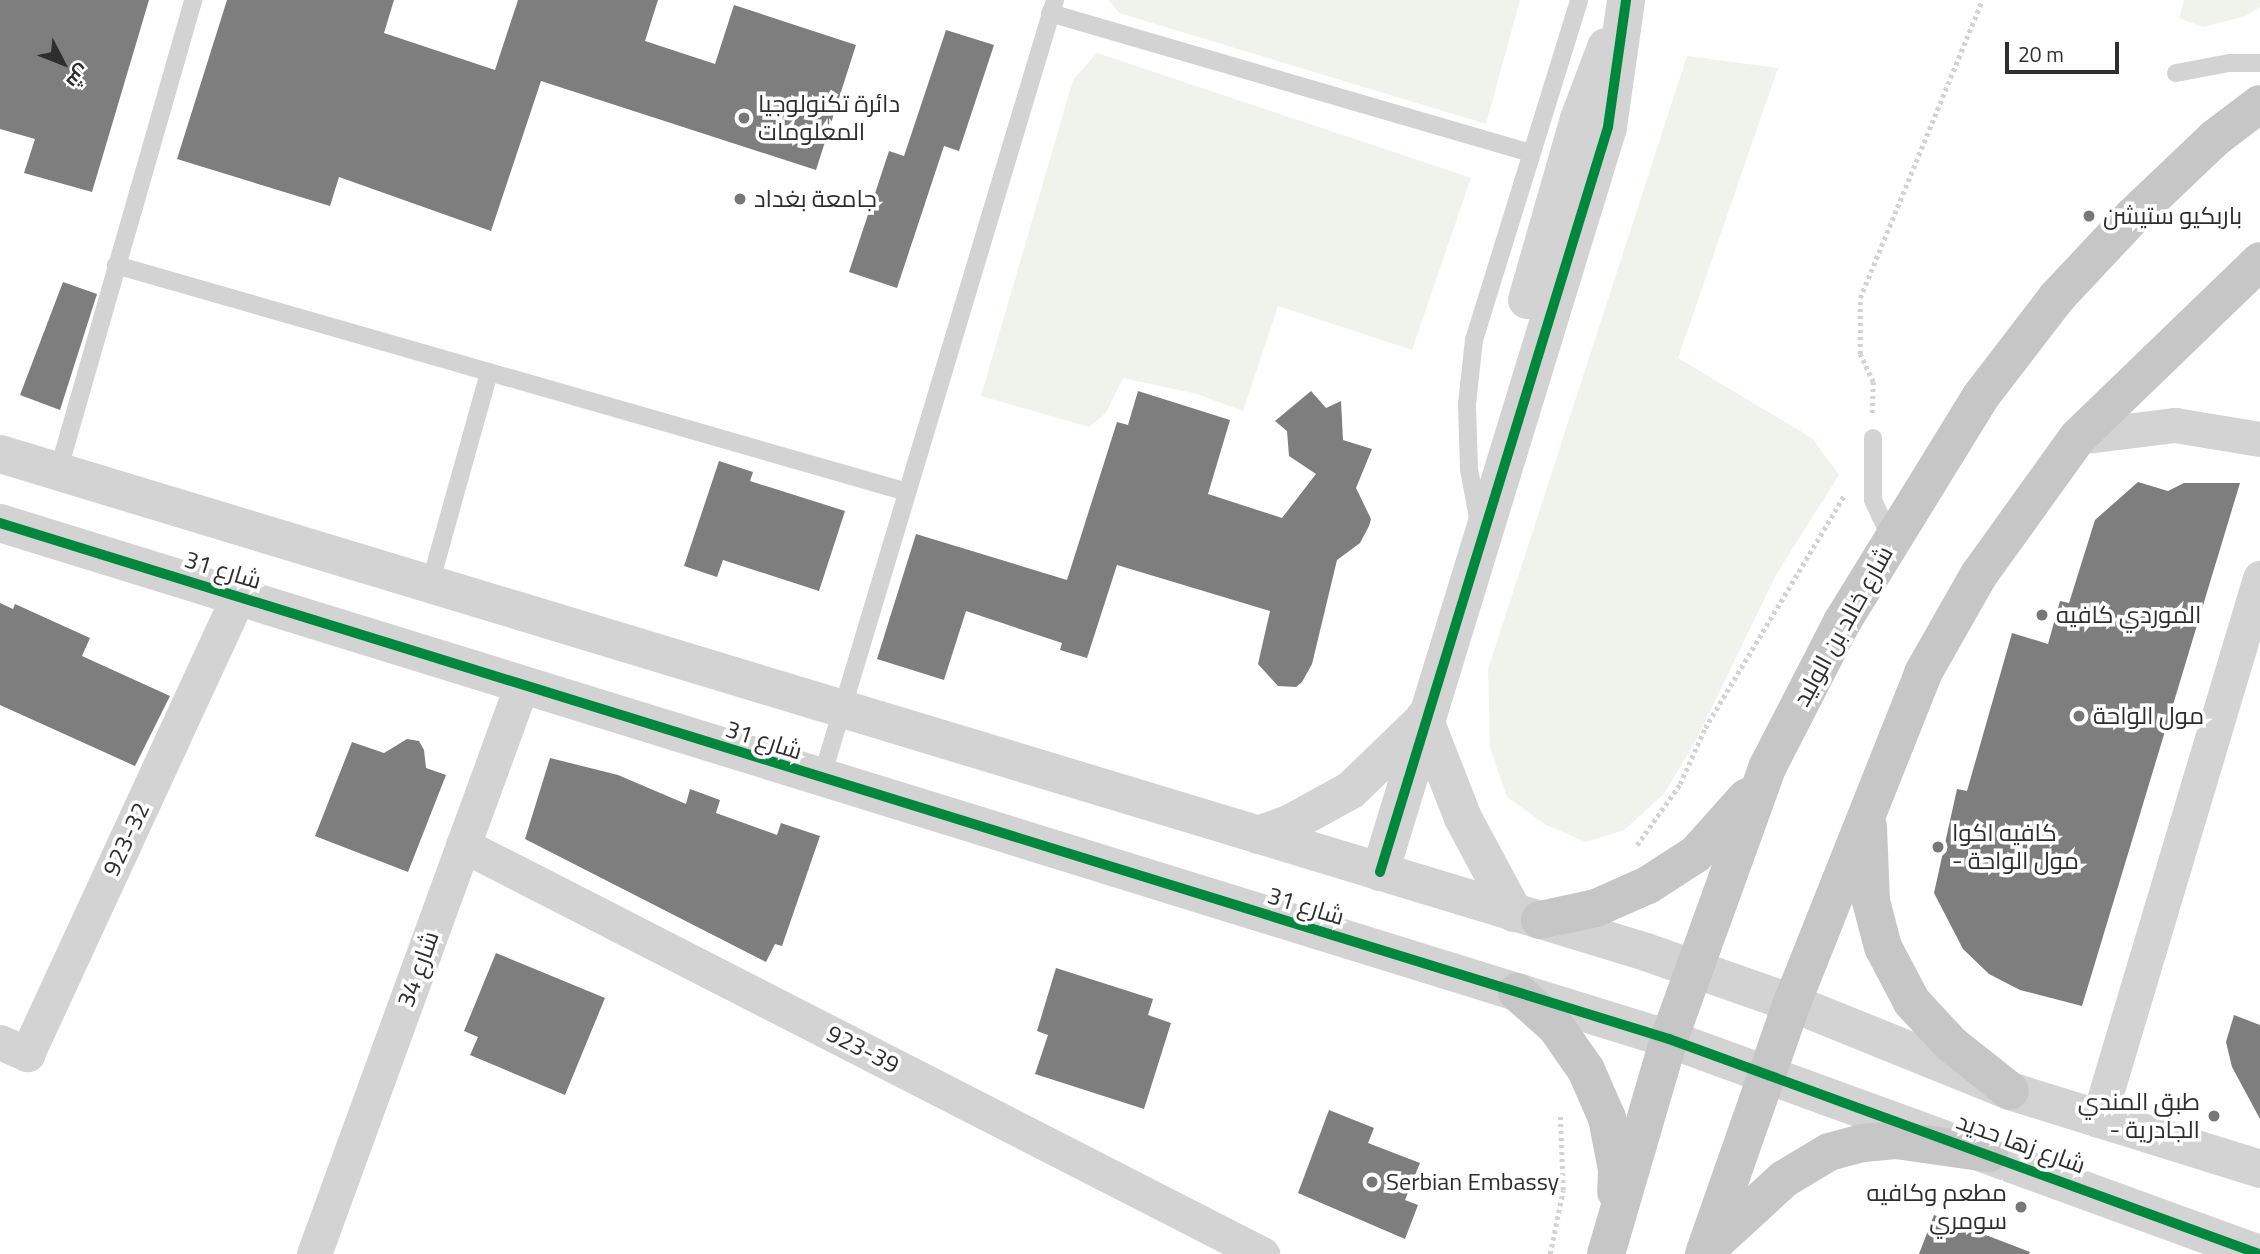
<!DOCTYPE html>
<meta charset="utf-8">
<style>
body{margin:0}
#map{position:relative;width:2260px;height:1254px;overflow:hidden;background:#fff;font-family:"Titillium Web",Cairo,sans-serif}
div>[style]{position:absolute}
.green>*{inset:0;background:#f0f3ec}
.building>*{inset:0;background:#7e7e7e}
.path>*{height:4.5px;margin-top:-2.25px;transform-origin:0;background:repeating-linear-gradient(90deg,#d3d3d3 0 3.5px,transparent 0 7px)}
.service>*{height:18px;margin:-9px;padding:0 9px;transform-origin:9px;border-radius:9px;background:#d3d3d3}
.minor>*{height:35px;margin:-17.5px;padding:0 17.5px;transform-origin:17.5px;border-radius:17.5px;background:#d3d3d3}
.tertiary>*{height:38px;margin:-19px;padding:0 19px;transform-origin:19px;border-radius:19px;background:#d3d3d3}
.primary>*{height:38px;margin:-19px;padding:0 19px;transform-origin:19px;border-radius:19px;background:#c6c6c6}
.cycleway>*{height:10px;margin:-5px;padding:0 5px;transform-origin:5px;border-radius:5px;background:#00873e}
.dots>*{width:19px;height:19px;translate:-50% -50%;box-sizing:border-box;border:4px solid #fff;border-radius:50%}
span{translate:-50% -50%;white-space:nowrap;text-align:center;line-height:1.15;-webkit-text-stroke:7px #fff;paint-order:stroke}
.poi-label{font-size:24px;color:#2e2e2e}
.left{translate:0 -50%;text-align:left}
.right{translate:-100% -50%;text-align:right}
.street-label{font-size:24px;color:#2e2e2e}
.north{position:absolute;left:28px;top:28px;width:70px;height:70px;-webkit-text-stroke:5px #fff;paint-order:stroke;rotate:132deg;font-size:19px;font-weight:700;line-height:28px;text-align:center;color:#2e2e2e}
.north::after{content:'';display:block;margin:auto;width:24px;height:32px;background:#2e2e2e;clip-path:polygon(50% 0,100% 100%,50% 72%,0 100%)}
.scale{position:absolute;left:2005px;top:42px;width:114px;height:32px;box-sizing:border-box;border:4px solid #2e2e2e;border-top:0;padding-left:9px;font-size:21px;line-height:24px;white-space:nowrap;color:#2e2e2e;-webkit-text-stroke:5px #fff;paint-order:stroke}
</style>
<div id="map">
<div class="green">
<div style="clip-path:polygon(1109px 0,1520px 0,1486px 124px,1119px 13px)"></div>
<div style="clip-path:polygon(2184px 0,2260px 0,2260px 7px,2246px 16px,2203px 27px,2179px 18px)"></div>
<div style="clip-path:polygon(1097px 53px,1471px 178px,1412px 350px,1278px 306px,1243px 411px,1197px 394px,1123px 378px,1106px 413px,1089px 427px,981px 396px,1073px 80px)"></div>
<div style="clip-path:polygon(1687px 56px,1778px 68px,1678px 358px,1812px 438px,1839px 475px,1777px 573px,1695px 742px,1664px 794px,1624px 830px,1586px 842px,1546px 825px,1507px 797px,1490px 748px,1488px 669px)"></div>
</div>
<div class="building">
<div style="clip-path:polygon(0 0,149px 0,92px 192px,24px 173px,35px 139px,0 129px)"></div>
<div style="clip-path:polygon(227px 0,394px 0,384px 33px,495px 70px,518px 0,658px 0,645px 41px,715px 64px,734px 5px,856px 45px,816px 170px,541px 81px,491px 231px,339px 177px,330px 206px,177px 159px)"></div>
<div style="clip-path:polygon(946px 30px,994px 45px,959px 151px,944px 146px,897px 288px,849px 272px,889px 151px,904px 156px)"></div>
<div style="clip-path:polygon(63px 282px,97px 294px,60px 410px,20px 395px)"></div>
<div style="clip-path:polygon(1138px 391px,1230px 420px,1208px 494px,1282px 518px,1316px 474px,1289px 456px,1287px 431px,1275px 421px,1311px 391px,1326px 408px,1341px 401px,1343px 440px,1372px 449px,1356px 488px,1371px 519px,1369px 526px,1360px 543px,1337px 560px,1312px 664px,1302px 682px,1296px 687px,1278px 686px,1258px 664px,1270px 611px,1117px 565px,1087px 658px,1060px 650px,1062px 643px,966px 611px,944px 680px,877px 659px,916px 534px,1067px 580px,1117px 422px,1128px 425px)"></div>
<div style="clip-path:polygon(719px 461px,753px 472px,750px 481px,845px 511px,819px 591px,723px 560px,717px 577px,684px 566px)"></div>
<div style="clip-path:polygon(2138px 482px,2168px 491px,2184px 483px,2240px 483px,2082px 1006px,2020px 990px,1989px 974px,1963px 949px,1934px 893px,1957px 789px,1967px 791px,2012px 633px,2048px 644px,2060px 601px,2069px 603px,2095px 520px)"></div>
<div style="clip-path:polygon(0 603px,13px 609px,15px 604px,90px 638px,82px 656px,170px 696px,135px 766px,0 705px)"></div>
<div style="clip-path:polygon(407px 739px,419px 741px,424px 750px,426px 768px,446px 775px,408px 872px,315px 836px,352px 742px,384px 753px)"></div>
<div style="clip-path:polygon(550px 758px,618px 775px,686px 804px,690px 789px,720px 800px,716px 813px,777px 835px,781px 823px,820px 836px,782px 946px,775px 944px,766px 962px,525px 839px)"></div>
<div style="clip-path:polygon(496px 953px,605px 998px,565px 1095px,470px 1055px,478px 1037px,464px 1031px)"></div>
<div style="clip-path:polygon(1056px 968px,1153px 999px,1148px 1015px,1171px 1023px,1144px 1109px,1035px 1074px,1048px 1035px,1037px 1031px)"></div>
<div style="clip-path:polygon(2234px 1015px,2260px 1025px,2260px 1119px,2232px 1067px,2226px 1042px)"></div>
<div style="clip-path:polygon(1329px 1110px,1374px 1128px,1368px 1143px,1420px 1163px,1405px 1200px,1418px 1205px,1405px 1239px,1298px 1193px)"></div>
<div style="clip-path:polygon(1934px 1215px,2030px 1252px,2029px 1254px,1919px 1254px)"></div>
</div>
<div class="path">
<div style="left:1872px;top:413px;width:31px;rotate:-88deg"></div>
<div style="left:1873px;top:382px;width:31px;rotate:-115deg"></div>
<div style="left:1860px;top:354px;width:56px;rotate:-90deg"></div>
<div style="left:1860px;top:298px;width:322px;rotate:-67.7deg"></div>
<div style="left:1637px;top:845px;width:75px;rotate:-54.8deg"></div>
<div style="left:1680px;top:784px;width:61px;rotate:-65.9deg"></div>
<div style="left:1705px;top:728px;width:270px;rotate:-59.1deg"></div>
<div style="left:1550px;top:1254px;width:65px;rotate:-78.5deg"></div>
<div style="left:1563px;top:1190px;width:77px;rotate:-92.2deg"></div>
</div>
<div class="service">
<div style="left:1050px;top:13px;width:501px;rotate:16.23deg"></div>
<div style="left:2176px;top:73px;width:54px;rotate:-10.7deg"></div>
<div style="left:2229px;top:63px;width:31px"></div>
<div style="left:116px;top:265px;width:823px;rotate:16.01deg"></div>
<div style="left:1873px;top:438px;width:62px;rotate:90deg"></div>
<div style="left:1873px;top:500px;width:43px;rotate:65.2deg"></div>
<div style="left:58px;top:472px;width:491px;rotate:-74deg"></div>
<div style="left:1478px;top:518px;width:50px;rotate:-100.4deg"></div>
<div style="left:1469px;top:469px;width:65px;rotate:-91.8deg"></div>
<div style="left:1467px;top:404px;width:64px;rotate:-83.8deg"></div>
<div style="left:1474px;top:340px;width:356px;rotate:-72.8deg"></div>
<div style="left:430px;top:584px;width:220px;rotate:-74.4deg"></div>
<div style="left:821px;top:780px;width:814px;rotate:-73.3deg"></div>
</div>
<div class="minor">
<div style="left:2078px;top:437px;width:98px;rotate:-7.1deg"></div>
<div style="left:2175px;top:425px;width:86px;rotate:9.4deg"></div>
<div style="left:463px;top:845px;width:898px;rotate:27.11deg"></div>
<div style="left:0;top:1042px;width:30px;rotate:24deg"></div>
<div style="left:27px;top:1054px;width:503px;rotate:-65.22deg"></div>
<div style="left:2098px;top:1120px;width:566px;rotate:-73.36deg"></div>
<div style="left:314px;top:1254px;width:607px;rotate:-69.95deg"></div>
</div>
<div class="tertiary">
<div style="left:1527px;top:300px;width:188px;rotate:-74deg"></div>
<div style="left:1579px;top:119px;width:77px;rotate:-69.4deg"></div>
<div style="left:0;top:454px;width:1720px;rotate:16.83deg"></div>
<div style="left:1646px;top:952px;width:155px;rotate:19.3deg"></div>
<div style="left:1792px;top:1003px;width:235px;rotate:22deg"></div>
<div style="left:2010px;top:1091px;width:262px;rotate:17.3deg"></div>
<div style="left:0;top:523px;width:1747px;rotate:17.18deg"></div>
<div style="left:1669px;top:1039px;width:628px;rotate:20.02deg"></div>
<div style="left:1424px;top:718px;width:107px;rotate:68.7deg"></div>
<div style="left:1463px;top:818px;width:108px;rotate:61.8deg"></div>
<div style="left:1258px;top:835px;width:35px;rotate:-20deg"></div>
<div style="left:1291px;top:823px;width:68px;rotate:-28.8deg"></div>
<div style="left:1351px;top:790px;width:93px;rotate:-44.1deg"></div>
<div style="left:1380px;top:872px;width:779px;rotate:-72.98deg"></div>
<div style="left:1608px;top:127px;width:128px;rotate:-81.9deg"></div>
</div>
<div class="primary">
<div style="left:1868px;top:827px;width:74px;rotate:87.7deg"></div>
<div style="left:1871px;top:901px;width:48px;rotate:75.4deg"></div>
<div style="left:1883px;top:947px;width:62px;rotate:62.2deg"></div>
<div style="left:1912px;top:1002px;width:57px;rotate:47.1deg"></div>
<div style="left:1951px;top:1044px;width:75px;rotate:38.5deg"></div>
<div style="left:1540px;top:920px;width:57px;rotate:-12.1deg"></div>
<div style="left:1596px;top:908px;width:57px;rotate:-23.9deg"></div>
<div style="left:1648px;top:885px;width:57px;rotate:-32.9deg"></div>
<div style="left:1696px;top:854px;width:76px;rotate:-48.2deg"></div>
<div style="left:1517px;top:992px;width:52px;rotate:41.9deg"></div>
<div style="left:1556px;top:1027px;width:52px;rotate:55.1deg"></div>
<div style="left:1586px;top:1070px;width:52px;rotate:66.4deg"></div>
<div style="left:1607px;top:1118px;width:52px;rotate:78.9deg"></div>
<div style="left:1617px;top:1169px;width:23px;rotate:92deg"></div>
<div style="left:1710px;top:1247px;width:100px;rotate:-42.6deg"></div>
<div style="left:1784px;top:1179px;width:52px;rotate:-31deg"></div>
<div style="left:1829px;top:1152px;width:35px;rotate:-15deg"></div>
<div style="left:1863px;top:1143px;width:33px;rotate:-5deg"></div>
<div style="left:1896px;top:1140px;width:94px;rotate:8deg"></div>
<div style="left:1606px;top:1254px;width:224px;rotate:-73.7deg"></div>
<div style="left:1669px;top:1039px;width:290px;rotate:-70.1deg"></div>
<div style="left:1768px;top:766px;width:162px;rotate:-62.8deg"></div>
<div style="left:1842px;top:622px;width:265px;rotate:-58.4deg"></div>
<div style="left:1981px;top:396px;width:125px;rotate:-52.5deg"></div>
<div style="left:2057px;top:297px;width:110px;rotate:-46.8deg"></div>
<div style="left:2132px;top:217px;width:115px;rotate:-43.6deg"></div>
<div style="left:2215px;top:138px;width:56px;rotate:-37.1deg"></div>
<div style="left:1704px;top:1254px;width:266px;rotate:-70.7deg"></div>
<div style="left:1792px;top:1003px;width:355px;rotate:-68.3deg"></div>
<div style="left:1923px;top:673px;width:112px;rotate:-60.4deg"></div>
<div style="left:1978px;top:576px;width:171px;rotate:-54.3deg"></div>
<div style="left:2078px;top:437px;width:253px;rotate:-44deg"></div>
</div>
<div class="cycleway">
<div style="left:0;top:523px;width:1747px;rotate:17.18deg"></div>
<div style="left:1669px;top:1039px;width:628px;rotate:20.02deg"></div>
<div style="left:1380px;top:872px;width:779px;rotate:-72.98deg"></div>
<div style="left:1608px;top:127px;width:128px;rotate:-81.9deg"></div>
</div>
<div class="dots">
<div style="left:744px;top:118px;background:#777"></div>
<div style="left:740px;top:199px;background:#777"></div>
<div style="left:2089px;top:216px;background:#777"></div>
<div style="left:2042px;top:615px;background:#777"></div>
<div style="left:2079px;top:716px;background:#777"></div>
<div style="left:1938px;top:847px;background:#777"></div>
<div style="left:2214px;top:1116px;background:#777"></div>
<div style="left:1372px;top:1182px;background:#777"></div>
<div style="left:2021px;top:1207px;background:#777"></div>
</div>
<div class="poi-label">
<span class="left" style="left:758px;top:118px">دائرة تكنولوجيا<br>المعلومات</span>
<span class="left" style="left:754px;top:199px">جامعة بغداد</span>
<span class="left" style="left:2103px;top:216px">باربكيو ستيشن</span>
<span class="left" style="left:2056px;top:615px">الموردي كافيه</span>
<span class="left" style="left:2093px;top:716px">مول الواحة</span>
<span class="left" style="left:1952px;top:847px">كافيه اكوا<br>- مول الواحة</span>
<span class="right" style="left:2200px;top:1116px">طبق المندي<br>- الجادرية</span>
<span class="left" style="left:1386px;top:1182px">Serbian Embassy</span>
<span class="right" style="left:2007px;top:1207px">مطعم وكافيه<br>سومري</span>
</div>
<div class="street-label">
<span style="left:223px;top:570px;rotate:17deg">شارع 31</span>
<span style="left:1843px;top:626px;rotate:-61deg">شارع خالد بن الوليد</span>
<span style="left:764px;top:740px;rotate:18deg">شارع 31</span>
<span style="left:126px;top:839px;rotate:-65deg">923-32</span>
<span style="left:1306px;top:906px;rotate:17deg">شارع 31</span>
<span style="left:418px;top:969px;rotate:-70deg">شارع 34</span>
<span style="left:863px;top:1049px;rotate:27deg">923-39</span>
<span style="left:2021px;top:1143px;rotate:20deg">شارع زها حديد</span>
</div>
<div class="north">ش</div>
<div class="scale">20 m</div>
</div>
